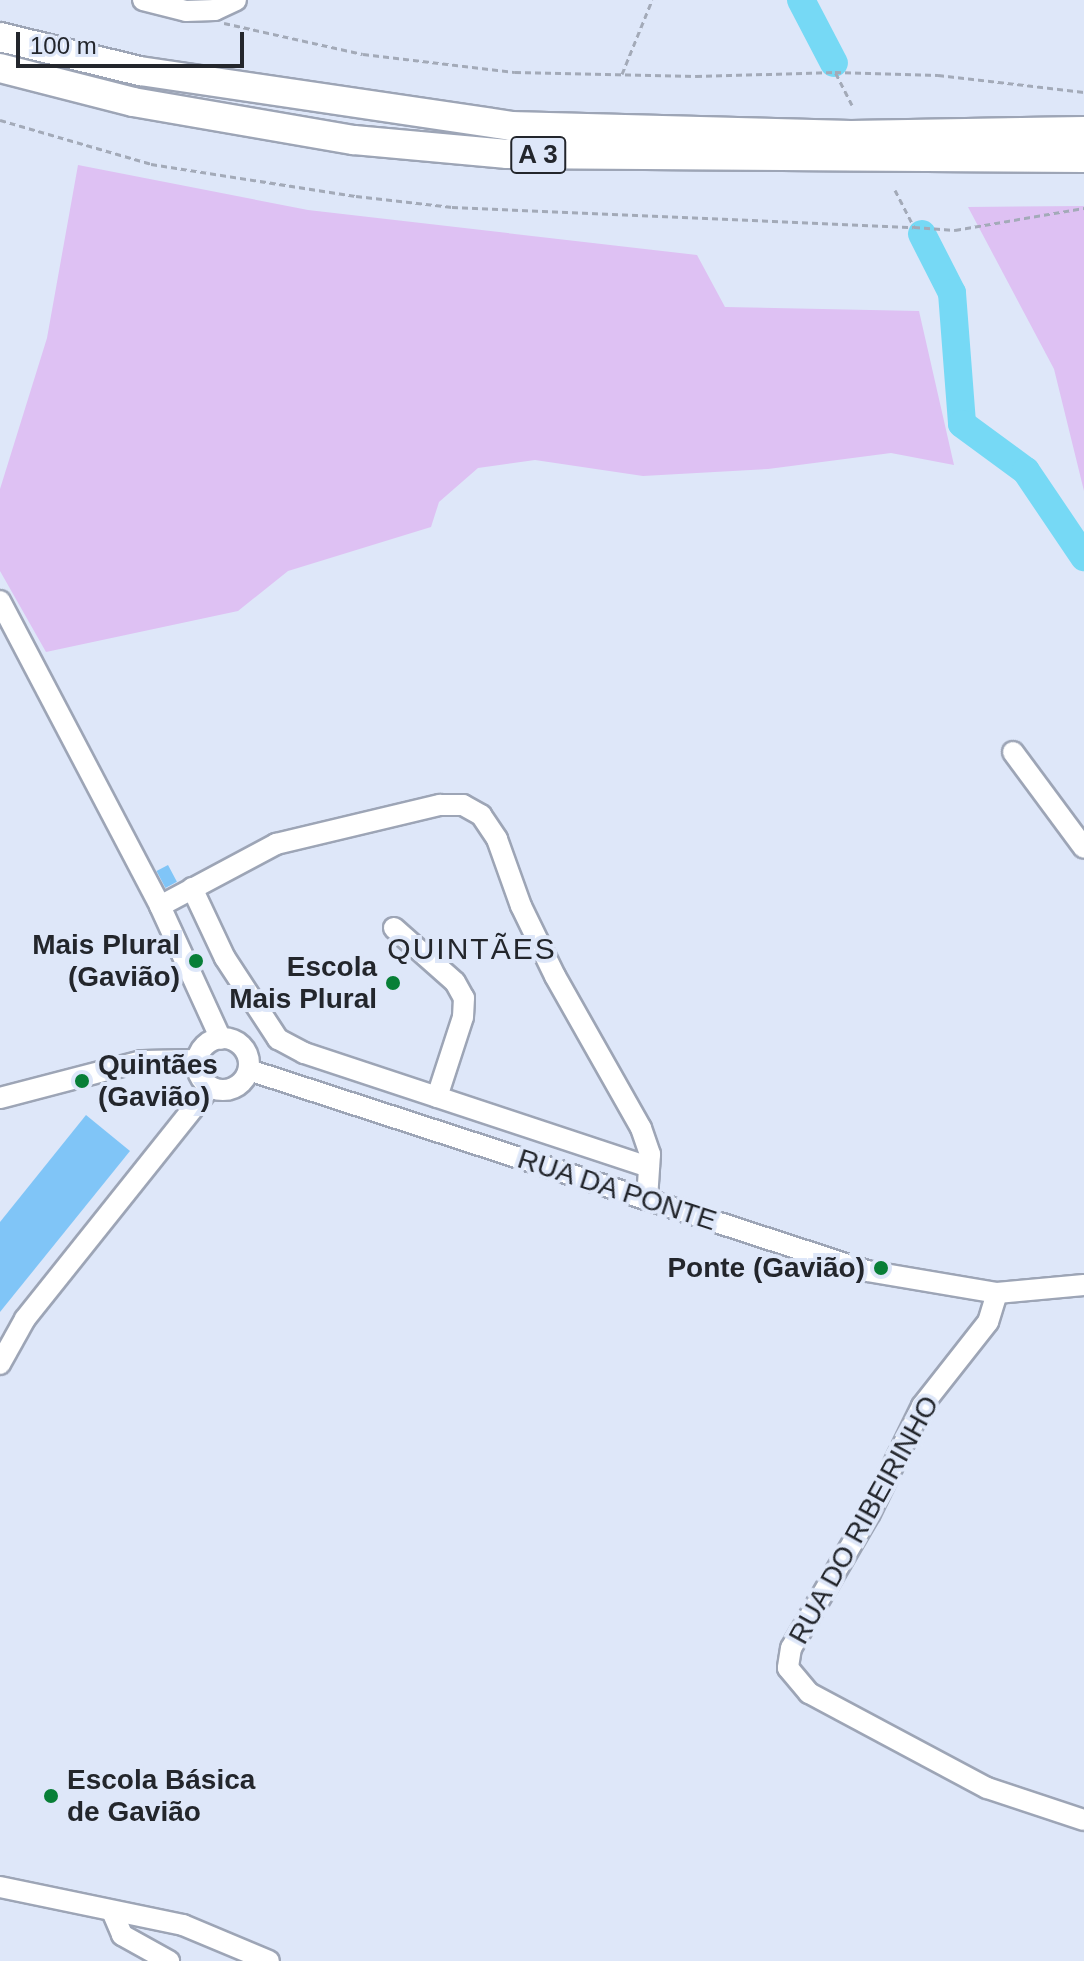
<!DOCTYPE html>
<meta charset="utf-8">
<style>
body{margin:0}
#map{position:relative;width:1084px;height:1961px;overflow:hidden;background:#dee7f9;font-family:Arial,sans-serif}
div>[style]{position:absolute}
.green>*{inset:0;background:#dec1f3}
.river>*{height:28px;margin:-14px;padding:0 14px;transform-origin:14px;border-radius:14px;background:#76d9f5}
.building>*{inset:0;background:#80c5f7;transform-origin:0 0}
.path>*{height:3px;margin-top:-1.5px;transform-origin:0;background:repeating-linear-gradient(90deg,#a3aab8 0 6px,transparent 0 10px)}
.roads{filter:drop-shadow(2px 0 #9da5b6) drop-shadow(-2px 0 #9da5b6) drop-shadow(0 2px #9da5b6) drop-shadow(0 -2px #9da5b6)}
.minor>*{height:20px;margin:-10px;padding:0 10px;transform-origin:10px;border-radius:10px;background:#fff}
.minor>.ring{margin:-10px;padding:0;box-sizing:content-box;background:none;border:20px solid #fff;border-radius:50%}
.highway>*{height:28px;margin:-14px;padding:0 14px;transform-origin:14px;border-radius:14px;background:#fff}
.dots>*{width:22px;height:22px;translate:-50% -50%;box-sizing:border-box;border:4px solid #dee7f9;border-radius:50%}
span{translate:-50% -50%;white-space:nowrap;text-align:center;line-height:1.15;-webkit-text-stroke:8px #dee7f9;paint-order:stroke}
.shield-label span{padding:2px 6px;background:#dee7f9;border:2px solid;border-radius:6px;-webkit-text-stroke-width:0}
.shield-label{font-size:26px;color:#23262c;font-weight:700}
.poi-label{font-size:28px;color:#23262c;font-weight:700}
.right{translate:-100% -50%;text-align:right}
.left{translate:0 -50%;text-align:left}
.street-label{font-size:28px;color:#23262c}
.neighbourhood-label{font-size:30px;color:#23262c;letter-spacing:2px}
.scale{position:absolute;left:16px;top:32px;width:228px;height:36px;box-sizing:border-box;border:4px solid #23262c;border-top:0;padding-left:10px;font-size:24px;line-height:28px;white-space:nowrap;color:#23262c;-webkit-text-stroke:6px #dee7f9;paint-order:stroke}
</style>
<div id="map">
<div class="green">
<div style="clip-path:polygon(78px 165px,308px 210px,697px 255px,725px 307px,919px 311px,954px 465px,891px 453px,768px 469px,643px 476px,535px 460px,478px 468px,439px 502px,431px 527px,288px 571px,238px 611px,46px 652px,0 571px,0 489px,47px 338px)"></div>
<div style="clip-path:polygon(1084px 206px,1084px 491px,1054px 369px,968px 207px)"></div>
</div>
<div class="river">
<div style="left:801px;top:0;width:71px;rotate:62.4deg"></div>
<div style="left:922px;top:234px;width:66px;rotate:63deg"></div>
<div style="left:952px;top:293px;width:131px;rotate:85.6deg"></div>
<div style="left:962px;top:424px;width:79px;rotate:36.3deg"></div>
<div style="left:1026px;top:471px;width:104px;rotate:56deg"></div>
</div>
<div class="building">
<div style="left:168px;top:865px;width:19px;height:13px;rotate:62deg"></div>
<div style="clip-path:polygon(86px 1115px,130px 1151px,0 1312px,0 1222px)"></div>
</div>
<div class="path">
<div style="left:224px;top:23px;width:142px;rotate:12.6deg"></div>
<div style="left:363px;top:54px;width:153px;rotate:6.8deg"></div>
<div style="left:515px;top:72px;width:181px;rotate:1.3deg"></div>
<div style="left:696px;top:76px;width:139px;rotate:-1.6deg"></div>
<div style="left:622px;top:74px;width:80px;rotate:-67.9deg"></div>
<div style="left:852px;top:105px;width:37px;rotate:-117deg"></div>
<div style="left:835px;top:72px;width:103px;rotate:1.7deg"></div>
<div style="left:938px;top:75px;width:147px;rotate:6.6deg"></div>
<div style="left:0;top:120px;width:157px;rotate:16.2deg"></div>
<div style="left:151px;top:164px;width:207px;rotate:8.9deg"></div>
<div style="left:356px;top:196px;width:97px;rotate:6.5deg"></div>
<div style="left:452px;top:207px;width:462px;rotate:2.5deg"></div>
<div style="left:895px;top:190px;width:42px;rotate:62.8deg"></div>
<div style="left:914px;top:227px;width:41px;rotate:4.2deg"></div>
<div style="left:955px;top:230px;width:131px;rotate:-9.7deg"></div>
</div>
<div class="roads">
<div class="minor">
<div style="left:143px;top:0;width:44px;rotate:14.3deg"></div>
<div style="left:186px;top:11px;width:29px;rotate:-2deg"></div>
<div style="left:215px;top:10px;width:23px;rotate:-25deg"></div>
<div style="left:0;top:601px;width:344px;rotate:62.3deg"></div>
<div style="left:160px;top:906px;width:146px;rotate:65.4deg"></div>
<div style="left:1013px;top:752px;width:119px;rotate:53.5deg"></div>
<div style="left:192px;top:888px;width:77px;rotate:64.8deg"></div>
<div style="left:225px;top:958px;width:97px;rotate:56.8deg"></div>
<div style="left:278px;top:1039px;width:30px;rotate:28deg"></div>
<div style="left:304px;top:1053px;width:363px;rotate:18.3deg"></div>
<div style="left:160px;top:906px;width:132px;rotate:-28.1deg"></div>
<div style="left:276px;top:844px;width:169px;rotate:-13.4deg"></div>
<div style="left:440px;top:805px;width:23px"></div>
<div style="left:463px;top:805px;width:21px;rotate:29deg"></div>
<div style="left:481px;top:815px;width:29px;rotate:56deg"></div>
<div style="left:497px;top:839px;width:71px;rotate:70.3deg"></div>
<div style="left:521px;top:906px;width:78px;rotate:64.1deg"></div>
<div style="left:555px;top:976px;width:175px;rotate:60.5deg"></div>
<div style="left:641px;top:1128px;width:28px;rotate:71deg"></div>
<div style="left:650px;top:1154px;width:45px;rotate:93.8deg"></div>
<div style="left:394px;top:928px;width:81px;rotate:41.5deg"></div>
<div style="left:455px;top:982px;width:18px;rotate:61deg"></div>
<div style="left:464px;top:998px;width:19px;rotate:93deg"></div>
<div style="left:463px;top:1017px;width:84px;rotate:108deg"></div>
<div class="ring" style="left:197px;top:1038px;width:32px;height:32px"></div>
<div style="left:249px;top:1070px;width:650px;rotate:18.02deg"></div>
<div style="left:867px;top:1271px;width:132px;rotate:9.6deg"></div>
<div style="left:997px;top:1293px;width:87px;rotate:-5.3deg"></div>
<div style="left:0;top:1098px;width:147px;rotate:-14.6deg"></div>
<div style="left:142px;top:1061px;width:56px;rotate:-1deg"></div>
<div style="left:997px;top:1293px;width:30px;rotate:107deg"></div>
<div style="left:988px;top:1322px;width:107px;rotate:128.2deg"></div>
<div style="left:922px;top:1406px;width:119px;rotate:115.9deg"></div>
<div style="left:870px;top:1513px;width:156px;rotate:120.3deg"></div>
<div style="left:791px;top:1648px;width:20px;rotate:99deg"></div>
<div style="left:788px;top:1668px;width:33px;rotate:50deg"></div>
<div style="left:809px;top:1693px;width:202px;rotate:28.1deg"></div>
<div style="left:987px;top:1788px;width:102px;rotate:18.3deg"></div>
<div style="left:0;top:1364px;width:51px;rotate:-60.9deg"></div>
<div style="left:25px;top:1319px;width:297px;rotate:-51.4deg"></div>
<div style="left:0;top:1887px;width:187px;rotate:11.7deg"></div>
<div style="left:183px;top:1925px;width:93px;rotate:22.7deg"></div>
<div style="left:112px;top:1911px;width:26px;rotate:67deg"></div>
<div style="left:122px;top:1935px;width:54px;rotate:29deg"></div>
</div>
<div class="highway">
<div style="left:0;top:37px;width:144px;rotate:13.7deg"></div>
<div style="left:140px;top:71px;width:375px;rotate:8.4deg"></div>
<div style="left:511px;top:126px;width:340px;rotate:1.5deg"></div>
<div style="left:851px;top:135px;width:233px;rotate:-1deg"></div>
<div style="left:0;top:68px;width:137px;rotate:14.3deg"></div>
<div style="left:133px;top:102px;width:224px;rotate:9.8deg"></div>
<div style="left:354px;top:140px;width:154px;rotate:5.2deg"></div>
<div style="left:507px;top:154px;width:577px;rotate:0.4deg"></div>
</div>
</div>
<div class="dots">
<div style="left:196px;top:961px;background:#087f37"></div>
<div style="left:393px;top:983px;background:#087f37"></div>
<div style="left:82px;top:1081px;background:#087f37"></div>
<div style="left:881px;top:1268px;background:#087f37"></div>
<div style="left:51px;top:1796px;background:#087f37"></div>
</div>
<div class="shield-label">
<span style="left:538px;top:155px">A 3</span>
</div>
<div class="poi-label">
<span class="right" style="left:180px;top:961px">Mais Plural<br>(Gavião)</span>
<span class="right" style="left:377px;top:983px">Escola<br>Mais Plural</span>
<span class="left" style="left:98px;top:1081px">Quintães<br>(Gavião)</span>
<span class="right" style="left:865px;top:1268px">Ponte (Gavião)</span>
<span class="left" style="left:67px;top:1796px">Escola Básica<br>de Gavião</span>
</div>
<div class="street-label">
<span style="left:617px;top:1190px;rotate:18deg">RUA DA PONTE</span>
<span style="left:864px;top:1520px;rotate:-61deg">RUA DO RIBEIRINHO</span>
</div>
<div class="neighbourhood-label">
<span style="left:472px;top:949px">QUINTÃES</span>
</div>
<div class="scale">100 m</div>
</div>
